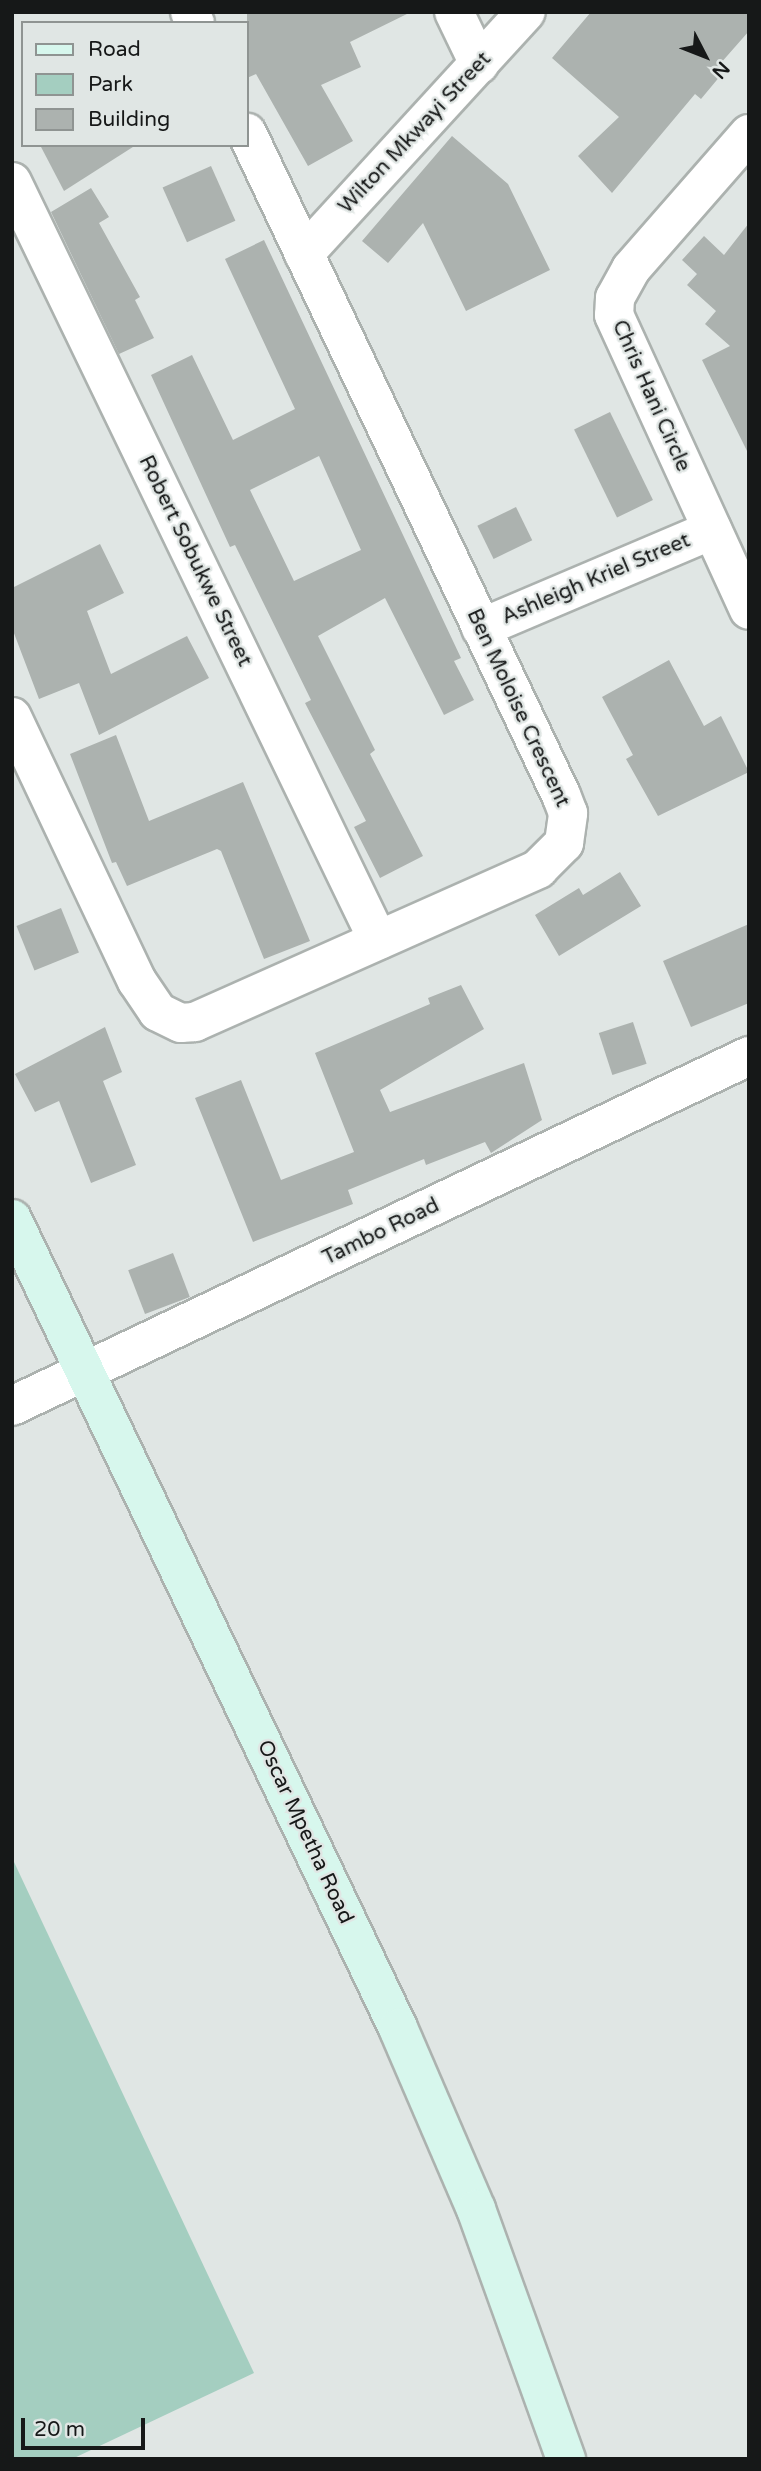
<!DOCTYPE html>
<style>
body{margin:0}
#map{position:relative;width:761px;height:2471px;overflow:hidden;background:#e0e6e4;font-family:"Varela Round",sans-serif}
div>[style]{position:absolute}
.green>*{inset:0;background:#a4cec0}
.building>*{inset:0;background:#acb2af;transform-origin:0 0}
.roads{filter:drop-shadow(2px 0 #acb2af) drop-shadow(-2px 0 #acb2af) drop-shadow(0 2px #acb2af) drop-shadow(0 -2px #acb2af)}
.street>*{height:38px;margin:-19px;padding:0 19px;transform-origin:19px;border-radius:19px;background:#fff}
.secondary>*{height:38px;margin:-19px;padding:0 19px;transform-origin:19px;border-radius:19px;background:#d7f7ed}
span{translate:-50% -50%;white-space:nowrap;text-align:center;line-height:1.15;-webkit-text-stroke:5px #e0e6e4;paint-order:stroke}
.street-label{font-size:21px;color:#161818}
.frame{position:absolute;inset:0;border:14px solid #161818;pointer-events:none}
.legend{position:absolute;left:21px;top:21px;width:228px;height:126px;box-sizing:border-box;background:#e0e6e4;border:2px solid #8f9492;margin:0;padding:9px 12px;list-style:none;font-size:21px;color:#161818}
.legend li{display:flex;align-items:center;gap:14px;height:35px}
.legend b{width:35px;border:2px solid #8f9492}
.north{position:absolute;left:670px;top:21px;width:70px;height:70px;-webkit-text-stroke:5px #e0e6e4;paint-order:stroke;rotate:132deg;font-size:19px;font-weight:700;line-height:28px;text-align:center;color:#161818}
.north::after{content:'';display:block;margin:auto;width:24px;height:32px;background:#161818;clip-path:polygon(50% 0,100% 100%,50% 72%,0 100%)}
.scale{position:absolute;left:21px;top:2418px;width:124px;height:32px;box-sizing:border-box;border:4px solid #161818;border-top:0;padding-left:9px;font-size:21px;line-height:24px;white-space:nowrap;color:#161818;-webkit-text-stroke:5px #e0e6e4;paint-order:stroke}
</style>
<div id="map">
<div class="green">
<div style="clip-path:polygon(14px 1862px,254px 2373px,72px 2459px,12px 2459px)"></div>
</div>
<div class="building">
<div style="clip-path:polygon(247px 12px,411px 12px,350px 42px,361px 67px,321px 85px,353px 141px,308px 166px,256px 74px,247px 78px)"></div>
<div style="clip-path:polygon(591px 12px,749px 12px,749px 31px,720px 64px,726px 69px,701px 99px,695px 94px,612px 193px,578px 156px,619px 117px,552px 58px)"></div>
<div style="clip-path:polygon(452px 136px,508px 184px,550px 270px,466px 311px,423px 223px,388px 263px,362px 241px)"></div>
<div style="clip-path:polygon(40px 145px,136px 145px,64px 191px)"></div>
<div style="left:211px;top:166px;width:60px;height:53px;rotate:66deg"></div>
<div style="clip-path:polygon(91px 188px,109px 217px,99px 223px,140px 297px,135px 300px,154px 338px,119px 354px,51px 212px)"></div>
<div style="clip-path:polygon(749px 223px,749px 455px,702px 360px,730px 346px,705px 324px,716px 311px,687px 285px,697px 274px,682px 260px,704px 236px,724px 255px)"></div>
<div style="clip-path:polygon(evenodd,264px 240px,461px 658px,454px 661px,474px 700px,444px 715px,385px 598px,318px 636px,375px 750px,370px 754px,423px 856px,380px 878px,354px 827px,366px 821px,305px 703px,311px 700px,235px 545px,230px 547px,151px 375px,192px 355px,233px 440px,295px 409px,225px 259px,264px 240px,319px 456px,361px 550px,294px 581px,250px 490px,319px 456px)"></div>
<div style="left:610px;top:412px;width:98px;height:40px;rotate:64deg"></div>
<div style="left:516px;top:507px;width:37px;height:43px;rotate:64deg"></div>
<div style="clip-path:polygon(100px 544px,124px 593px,87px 611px,111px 674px,187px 636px,209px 678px,99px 735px,79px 683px,39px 699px,12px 628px,12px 588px)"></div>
<div style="clip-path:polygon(669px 660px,704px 726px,721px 716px,749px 772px,658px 816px,626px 759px,633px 755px,602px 697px)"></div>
<div style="clip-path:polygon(116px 735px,149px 821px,243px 782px,310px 941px,264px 959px,221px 851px,217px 849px,127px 886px,116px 862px,112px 863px,70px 754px)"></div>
<div style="clip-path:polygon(620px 872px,641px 906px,559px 956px,535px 915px,579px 888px,583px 895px)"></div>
<div style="left:61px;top:908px;width:48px;height:48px;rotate:68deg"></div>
<div style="clip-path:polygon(749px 924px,749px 1003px,691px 1027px,663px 961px)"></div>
<div style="clip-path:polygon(461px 985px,484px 1029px,380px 1090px,390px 1112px,524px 1063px,542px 1120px,491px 1153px,485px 1142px,426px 1165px,424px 1159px,348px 1190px,353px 1204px,253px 1242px,195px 1098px,241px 1080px,281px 1180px,354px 1152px,315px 1053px,430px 1004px,428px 998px)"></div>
<div style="left:633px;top:1022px;width:44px;height:36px;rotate:72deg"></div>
<div style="clip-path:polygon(105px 1027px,122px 1072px,103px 1081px,136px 1165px,91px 1183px,59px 1101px,35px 1112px,15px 1074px)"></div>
<div style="left:173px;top:1253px;width:47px;height:48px;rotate:69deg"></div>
</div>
<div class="roads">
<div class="street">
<div style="left:190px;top:12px;width:12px;rotate:66deg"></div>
<div style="left:454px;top:12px;width:58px;rotate:64.3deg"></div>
<div style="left:749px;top:134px;width:179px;rotate:131.2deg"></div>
<div style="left:631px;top:269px;width:33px;rotate:119deg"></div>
<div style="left:615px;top:298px;width:17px;rotate:93deg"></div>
<div style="left:614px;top:315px;width:324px;rotate:65.4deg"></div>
<div style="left:12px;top:182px;width:842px;rotate:64.23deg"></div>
<div style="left:304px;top:254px;width:328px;rotate:-47.5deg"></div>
<div style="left:481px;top:628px;width:251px;rotate:-23deg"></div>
<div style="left:12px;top:717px;width:292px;rotate:64.7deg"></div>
<div style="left:137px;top:981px;width:37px;rotate:56deg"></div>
<div style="left:158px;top:1012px;width:25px;rotate:26deg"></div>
<div style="left:181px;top:1023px;width:14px;rotate:-4deg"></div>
<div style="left:195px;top:1022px;width:376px;rotate:-24deg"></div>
<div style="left:538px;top:869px;width:37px;rotate:-45deg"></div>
<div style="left:564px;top:843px;width:30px;rotate:-82deg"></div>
<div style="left:568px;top:813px;width:19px;rotate:-111deg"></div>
<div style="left:561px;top:795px;width:733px;rotate:-115.38deg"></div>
<div style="left:12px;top:1406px;width:816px;rotate:-25.4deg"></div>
</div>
<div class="secondary">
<div style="left:12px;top:1219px;width:896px;rotate:64.49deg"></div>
<div style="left:398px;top:2028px;width:197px;rotate:66.7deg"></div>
<div style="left:476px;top:2209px;width:266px;rotate:70.2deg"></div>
</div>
</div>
<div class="street-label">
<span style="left:415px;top:133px;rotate:-47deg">Wilton Mkwayi Street</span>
<span style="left:651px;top:396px;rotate:66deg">Chris Hani Circle</span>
<span style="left:195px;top:561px;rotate:64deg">Robert Sobukwe Street</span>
<span style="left:596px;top:579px;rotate:-23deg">Ashleigh Kriel Street</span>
<span style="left:518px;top:708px;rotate:65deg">Ben Moloise Crescent</span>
<span style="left:381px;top:1232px;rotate:-26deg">Tambo Road</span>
<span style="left:305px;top:1832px;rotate:65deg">Oscar Mpetha Road</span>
</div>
<div class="frame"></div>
<ul class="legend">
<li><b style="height:9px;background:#d7f7ed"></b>Road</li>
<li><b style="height:19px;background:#a4cec0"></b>Park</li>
<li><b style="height:19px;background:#acb2af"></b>Building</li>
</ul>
<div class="north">N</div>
<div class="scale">20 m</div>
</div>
